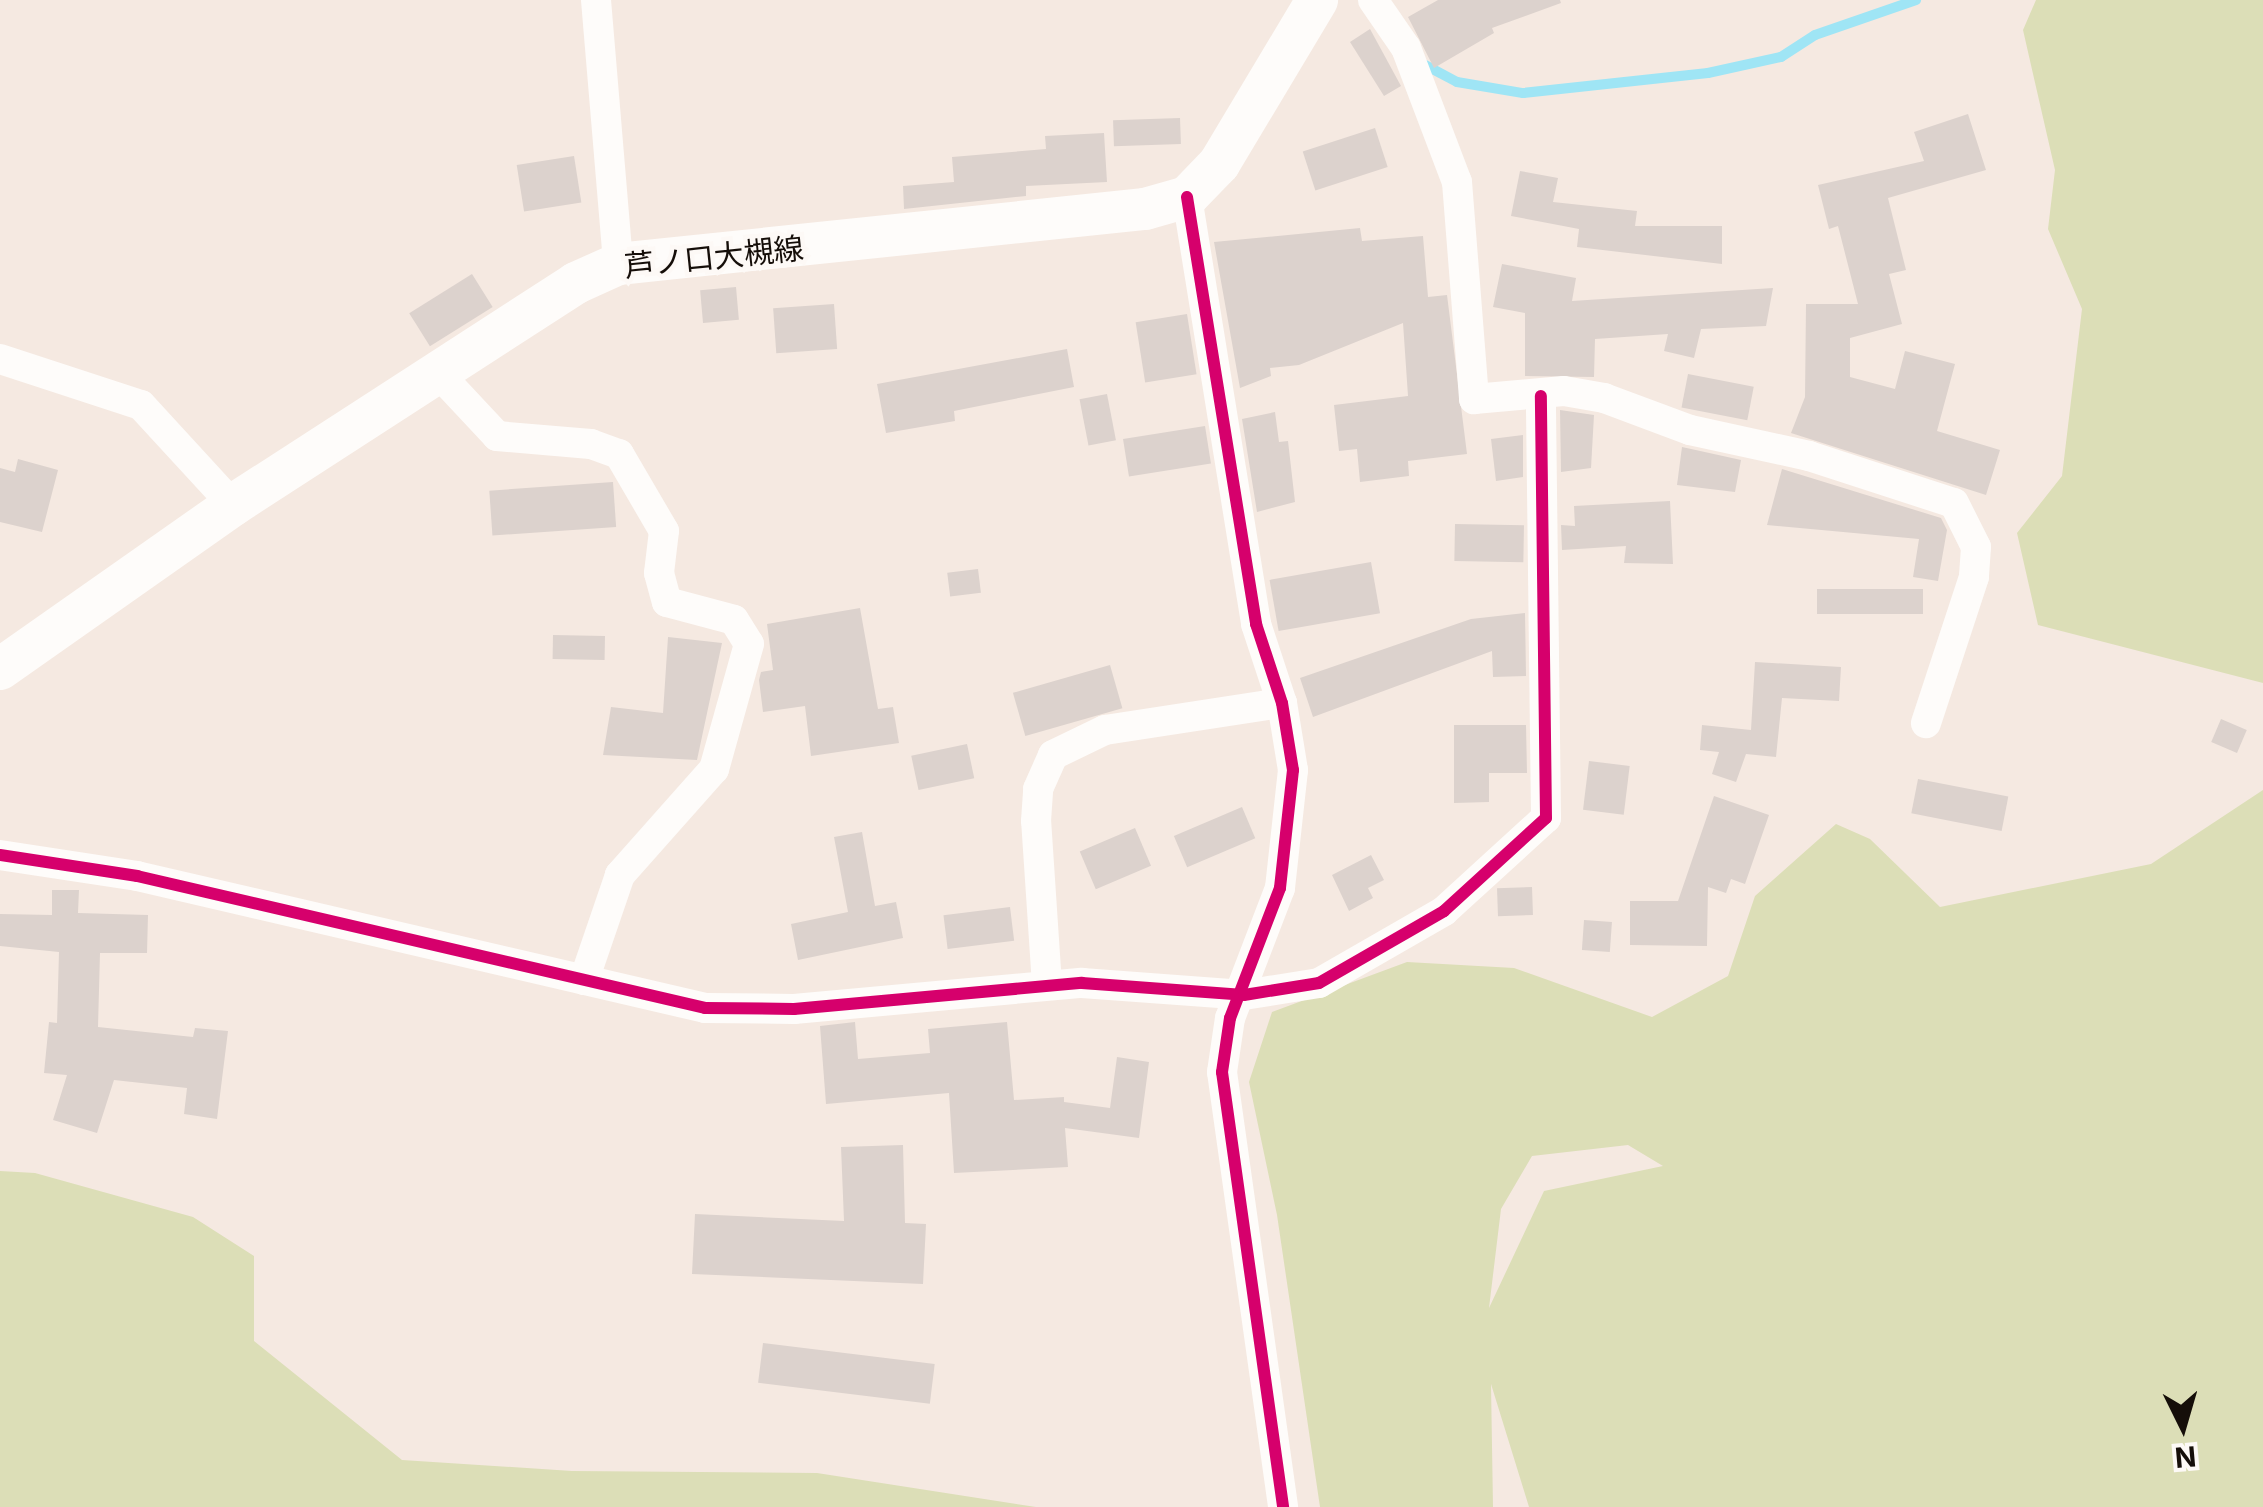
<!DOCTYPE html>
<meta charset="utf-8">
<style>
body{margin:0}
#map{position:relative;width:2263px;height:1507px;overflow:hidden;background:#f5e9e1;font-family:Inter,"Noto Sans JP",sans-serif}
div>[style]{position:absolute}
.green>*{inset:0;background:#dcdeb7}
.stream>*{height:10px;margin:-5px;padding:0 5px;transform-origin:5px;border-radius:5px;background:#9fe5f5}
.building>*{inset:0;background:#dcd2cd;transform-origin:0 0}
.street>*{height:30px;margin:-15px;padding:0 15px;transform-origin:15px;border-radius:15px;background:#fefcfa}
.secondary>*{height:42px;margin:-21px;padding:0 21px;transform-origin:21px;border-radius:21px;background:#fefcfa}
.cycleway>*{height:12px;margin:-6px;padding:0 6px;transform-origin:6px;border-radius:6px;background:#d6006c}
span{translate:-50% -50%;white-space:nowrap;text-align:center;line-height:1.15;-webkit-text-stroke:9px #fdf9f6;paint-order:stroke}
.street-label{font-size:30px;color:#150e09}
.north{position:absolute;left:2133px;top:1377px;width:100px;height:100px;-webkit-text-stroke:8px #fdf9f6;paint-order:stroke;rotate:175deg;font-size:28px;font-weight:700;line-height:40px;text-align:center;color:#150e09}
.north::after{content:'';display:block;margin:auto;width:35px;height:45px;background:#150e09;clip-path:polygon(50% 0,100% 100%,50% 72%,0 100%)}
</style>
<div id="map">
<div class="green">
<div style="clip-path:polygon(2036px 0,2263px 0,2263px 683px,2038px 625px,2017px 533px,2062px 476px,2082px 309px,2048px 229px,2055px 170px,2023px 30px)"></div>
<div style="clip-path:polygon(evenodd,2263px 790px,2263px 1507px,1529px 1507px,1491px 1384px,1493px 1507px,1320px 1507px,1277px 1215px,1249px 1082px,1272px 1012px,1407px 962px,1514px 968px,1652px 1017px,1728px 976px,1755px 896px,1836px 824px,1870px 839px,1940px 907px,2151px 864px,2263px 790px,1628px 1145px,1663px 1166px,1544px 1191px,1489px 1308px,1501px 1209px,1532px 1156px,1628px 1145px)"></div>
<div style="clip-path:polygon(0 1171px,35px 1173px,193px 1217px,254px 1256px,254px 1341px,402px 1460px,572px 1471px,817px 1473px,1036px 1507px,0 1507px)"></div>
</div>
<div class="stream">
<div style="left:1425px;top:65px;width:36px;rotate:28deg"></div>
<div style="left:1457px;top:82px;width:67px;rotate:9.5deg"></div>
<div style="left:1523px;top:93px;width:186px;rotate:-6.2deg"></div>
<div style="left:1708px;top:73px;width:75px;rotate:-12.4deg"></div>
<div style="left:1781px;top:57px;width:40px;rotate:-32.9deg"></div>
<div style="left:1815px;top:35px;width:107px;rotate:-19.1deg"></div>
</div>
<div class="building">
<div style="clip-path:polygon(1438px 0,1560px 0,1561px 3px,1492px 28px,1494px 33px,1434px 68px,1408px 17px)"></div>
<div style="clip-path:polygon(1370px 29px,1401px 86px,1384px 96px,1350px 42px)"></div>
<div style="clip-path:polygon(1968px 114px,1986px 170px,1888px 198px,1906px 270px,1889px 274px,1902px 324px,1850px 338px,1850px 377px,1895px 389px,1905px 351px,1955px 364px,1937px 431px,2000px 450px,1986px 495px,1791px 433px,1805px 397px,1806px 304px,1858px 304px,1838px 226px,1829px 229px,1818px 185px,1924px 161px,1914px 132px)"></div>
<div style="left:1180px;top:118px;width:26px;height:67px;rotate:88deg"></div>
<div style="left:1375px;top:128px;width:41px;height:76px;rotate:72deg"></div>
<div style="clip-path:polygon(1104px 133px,1107px 182px,1026px 186px,1026px 196px,904px 209px,903px 186px,954px 182px,952px 157px,1046px 149px,1045px 136px)"></div>
<div style="left:574px;top:156px;width:47px;height:58px;rotate:81deg"></div>
<div style="clip-path:polygon(1520px 171px,1558px 178px,1553px 202px,1637px 211px,1635px 226px,1722px 226px,1722px 264px,1577px 247px,1579px 229px,1511px 216px)"></div>
<div style="clip-path:polygon(1360px 228px,1362px 241px,1423px 236px,1428px 297px,1447px 295px,1467px 454px,1408px 461px,1409px 476px,1360px 482px,1357px 449px,1339px 451px,1334px 405px,1408px 396px,1403px 323px,1299px 365px,1270px 368px,1271px 376px,1240px 388px,1214px 242px)"></div>
<div style="clip-path:polygon(1502px 264px,1576px 278px,1572px 301px,1773px 288px,1766px 326px,1701px 329px,1694px 358px,1664px 351px,1668px 334px,1595px 339px,1594px 377px,1525px 376px,1525px 313px,1493px 307px)"></div>
<div style="left:472px;top:274px;width:39px;height:74px;rotate:58deg"></div>
<div style="left:736px;top:287px;width:33px;height:36px;rotate:85deg"></div>
<div style="left:834px;top:304px;width:45px;height:61px;rotate:86deg"></div>
<div style="left:1187px;top:314px;width:61px;height:52px;rotate:81deg"></div>
<div style="clip-path:polygon(1067px 349px,1074px 387px,954px 411px,955px 421px,886px 433px,877px 384px)"></div>
<div style="left:1688px;top:374px;width:67px;height:34px;rotate:11deg"></div>
<div style="left:1107px;top:394px;width:47px;height:28px;rotate:79deg"></div>
<div style="clip-path:polygon(1560px 410px,1594px 415px,1591px 468px,1561px 472px)"></div>
<div style="clip-path:polygon(1275px 412px,1279px 442px,1288px 441px,1295px 502px,1257px 512px,1242px 419px)"></div>
<div style="left:1205px;top:426px;width:38px;height:83px;rotate:81deg"></div>
<div style="clip-path:polygon(1523px 435px,1523px 477px,1496px 481px,1491px 439px)"></div>
<div style="clip-path:polygon(1682px 447px,1741px 460px,1735px 492px,1677px 485px)"></div>
<div style="clip-path:polygon(18px 459px,58px 470px,42px 532px,0 522px,0 468px,15px 472px)"></div>
<div style="clip-path:polygon(1782px 469px,1941px 518px,1947px 530px,1938px 581px,1913px 577px,1919px 539px,1767px 525px)"></div>
<div style="left:613px;top:482px;width:45px;height:124px;rotate:86deg"></div>
<div style="clip-path:polygon(1670px 501px,1673px 564px,1624px 563px,1626px 546px,1562px 550px,1561px 525px,1575px 526px,1574px 506px)"></div>
<div style="left:1455px;top:524px;width:69px;height:37px;rotate:1deg"></div>
<div style="left:1371px;top:562px;width:52px;height:103px;rotate:80deg"></div>
<div style="left:978px;top:569px;width:24px;height:31px;rotate:83deg"></div>
<div style="left:1923px;top:589px;width:25px;height:106px;rotate:90deg"></div>
<div style="clip-path:polygon(860px 608px,878px 709px,893px 707px,899px 743px,811px 756px,805px 706px,763px 712px,759px 680px,761px 672px,773px 670px,767px 624px)"></div>
<div style="clip-path:polygon(1525px 613px,1526px 676px,1493px 677px,1492px 651px,1313px 717px,1300px 678px,1471px 619px)"></div>
<div style="left:553px;top:635px;width:52px;height:24px;rotate:1deg"></div>
<div style="clip-path:polygon(668px 637px,722px 643px,697px 760px,603px 755px,611px 707px,663px 713px)"></div>
<div style="clip-path:polygon(1755px 662px,1841px 667px,1839px 701px,1782px 698px,1776px 757px,1746px 754px,1736px 782px,1712px 774px,1719px 752px,1700px 750px,1702px 725px,1751px 730px)"></div>
<div style="left:1110px;top:665px;width:45px;height:101px;rotate:74deg"></div>
<div style="left:2221px;top:719px;width:28px;height:25px;rotate:23deg"></div>
<div style="clip-path:polygon(1454px 725px,1526px 725px,1527px 773px,1489px 773px,1489px 802px,1454px 803px)"></div>
<div style="left:967px;top:744px;width:35px;height:57px;rotate:78deg"></div>
<div style="left:1589px;top:761px;width:41px;height:49px;rotate:7deg"></div>
<div style="left:1918px;top:779px;width:92px;height:35px;rotate:11deg"></div>
<div style="clip-path:polygon(1714px 796px,1769px 815px,1745px 884px,1731px 879px,1726px 893px,1708px 887px,1707px 946px,1630px 945px,1630px 901px,1678px 901px)"></div>
<div style="left:1242px;top:807px;width:34px;height:74px;rotate:67deg"></div>
<div style="left:1135px;top:828px;width:41px;height:60px;rotate:67deg"></div>
<div style="clip-path:polygon(862px 832px,875px 906px,896px 902px,903px 938px,798px 960px,791px 924px,848px 912px,834px 837px)"></div>
<div style="clip-path:polygon(1371px 855px,1384px 880px,1368px 888px,1373px 898px,1349px 911px,1332px 875px)"></div>
<div style="left:1532px;top:887px;width:28px;height:35px;rotate:88deg"></div>
<div style="clip-path:polygon(52px 890px,79px 890px,78px 913px,148px 915px,147px 953px,100px 953px,98px 1027px,193px 1037px,195px 1028px,228px 1031px,217px 1119px,184px 1114px,187px 1088px,114px 1080px,97px 1133px,53px 1120px,67px 1075px,44px 1073px,49px 1022px,57px 1023px,59px 952px,0 946px,0 914px,52px 915px)"></div>
<div style="left:1010px;top:907px;width:34px;height:67px;rotate:83deg"></div>
<div style="left:1584px;top:920px;width:28px;height:30px;rotate:4deg"></div>
<div style="clip-path:polygon(855px 1022px,858px 1059px,930px 1053px,928px 1029px,1007px 1022px,1014px 1100px,1064px 1097px,1064px 1102px,1110px 1108px,1117px 1057px,1149px 1062px,1139px 1138px,1065px 1128px,1068px 1167px,954px 1173px,949px 1093px,826px 1104px,820px 1026px)"></div>
<div style="clip-path:polygon(903px 1145px,905px 1223px,926px 1224px,923px 1284px,692px 1274px,695px 1214px,844px 1221px,841px 1147px)"></div>
<div style="left:763px;top:1343px;width:173px;height:40px;rotate:7deg"></div>
</div>
<div class="street">
<div style="left:596px;top:0;width:265px;rotate:85.2deg"></div>
<div style="left:1373px;top:0;width:58px;rotate:55.5deg"></div>
<div style="left:1406px;top:48px;width:143px;rotate:69.2deg"></div>
<div style="left:1457px;top:182px;width:218px;rotate:85.5deg"></div>
<div style="left:1474px;top:399px;width:90px;rotate:-5.1deg"></div>
<div style="left:1564px;top:391px;width:41px;rotate:9.9deg"></div>
<div style="left:1604px;top:398px;width:92px;rotate:20.4deg"></div>
<div style="left:1690px;top:430px;width:122px;rotate:12.3deg"></div>
<div style="left:1809px;top:456px;width:152px;rotate:18deg"></div>
<div style="left:1954px;top:503px;width:49px;rotate:63.4deg"></div>
<div style="left:1976px;top:547px;width:30px;rotate:94deg"></div>
<div style="left:1974px;top:577px;width:154px;rotate:108.2deg"></div>
<div style="left:1187px;top:197px;width:433px;rotate:80.8deg"></div>
<div style="left:1256px;top:624px;width:83px;rotate:71.8deg"></div>
<div style="left:1282px;top:703px;width:68px;rotate:80.7deg"></div>
<div style="left:1293px;top:770px;width:119px;rotate:96.3deg"></div>
<div style="left:1280px;top:888px;width:139px;rotate:111deg"></div>
<div style="left:1230px;top:1018px;width:55px;rotate:98.4deg"></div>
<div style="left:1222px;top:1072px;width:439px;rotate:82deg"></div>
<div style="left:0;top:359px;width:148px;rotate:18.1deg"></div>
<div style="left:141px;top:405px;width:136px;rotate:47.4deg"></div>
<div style="left:439px;top:374px;width:85px;rotate:46.9deg"></div>
<div style="left:497px;top:436px;width:94px;rotate:4.9deg"></div>
<div style="left:591px;top:444px;width:30px;rotate:20deg"></div>
<div style="left:619px;top:454px;width:89px;rotate:59.7deg"></div>
<div style="left:664px;top:531px;width:42px;rotate:96.8deg"></div>
<div style="left:659px;top:573px;width:30px;rotate:75deg"></div>
<div style="left:667px;top:602px;width:69px;rotate:15deg"></div>
<div style="left:734px;top:620px;width:28px;rotate:58deg"></div>
<div style="left:749px;top:644px;width:130px;rotate:105.6deg"></div>
<div style="left:714px;top:769px;width:142px;rotate:131.6deg"></div>
<div style="left:620px;top:875px;width:111px;rotate:108.9deg"></div>
<div style="left:0;top:855px;width:139px;rotate:8.7deg"></div>
<div style="left:137px;top:876px;width:583px;rotate:13.08deg"></div>
<div style="left:705px;top:1008px;width:89px;rotate:0.6deg"></div>
<div style="left:794px;top:1009px;width:289px;rotate:-5.2deg"></div>
<div style="left:1082px;top:983px;width:162px;rotate:4.2deg"></div>
<div style="left:1244px;top:995px;width:76px;rotate:-9.1deg"></div>
<div style="left:1319px;top:983px;width:144px;rotate:-29.9deg"></div>
<div style="left:1444px;top:911px;width:138px;rotate:-42.4deg"></div>
<div style="left:1546px;top:818px;width:422px;rotate:-90.7deg"></div>
<div style="left:1047px;top:985px;width:164px;rotate:-93.8deg"></div>
<div style="left:1036px;top:821px;width:32px;rotate:-86deg"></div>
<div style="left:1038px;top:789px;width:37px;rotate:-66deg"></div>
<div style="left:1053px;top:755px;width:58px;rotate:-25.7deg"></div>
<div style="left:1105px;top:730px;width:179px;rotate:-8.7deg"></div>
</div>
<div class="secondary">
<div style="left:0;top:669px;width:285px;rotate:-35.1deg"></div>
<div style="left:233px;top:505px;width:409px;rotate:-32.9deg"></div>
<div style="left:576px;top:283px;width:46px;rotate:-24.3deg"></div>
<div style="left:618px;top:264px;width:530px;rotate:-5.96deg"></div>
<div style="left:1145px;top:209px;width:44px;rotate:-15.9deg"></div>
<div style="left:1187px;top:197px;width:46px;rotate:-45.9deg"></div>
<div style="left:1219px;top:164px;width:191px;rotate:-59.1deg"></div>
</div>
<div class="cycleway">
<div style="left:1187px;top:197px;width:433px;rotate:80.8deg"></div>
<div style="left:1256px;top:624px;width:83px;rotate:71.8deg"></div>
<div style="left:1282px;top:703px;width:68px;rotate:80.7deg"></div>
<div style="left:1293px;top:770px;width:119px;rotate:96.3deg"></div>
<div style="left:1280px;top:888px;width:139px;rotate:111deg"></div>
<div style="left:1230px;top:1018px;width:55px;rotate:98.4deg"></div>
<div style="left:1222px;top:1072px;width:439px;rotate:82deg"></div>
<div style="left:0;top:855px;width:139px;rotate:8.7deg"></div>
<div style="left:137px;top:876px;width:583px;rotate:13.08deg"></div>
<div style="left:705px;top:1008px;width:89px;rotate:0.6deg"></div>
<div style="left:794px;top:1009px;width:289px;rotate:-5.2deg"></div>
<div style="left:1082px;top:983px;width:162px;rotate:4.2deg"></div>
<div style="left:1244px;top:995px;width:76px;rotate:-9.1deg"></div>
<div style="left:1319px;top:983px;width:144px;rotate:-29.9deg"></div>
<div style="left:1444px;top:911px;width:138px;rotate:-42.4deg"></div>
<div style="left:1546px;top:818px;width:422px;rotate:-90.7deg"></div>
</div>
<div class="street-label">
<span style="left:714px;top:257px;rotate:-6deg">芦ノ口大槻線</span>
</div>
<div class="north">N</div>
</div>
